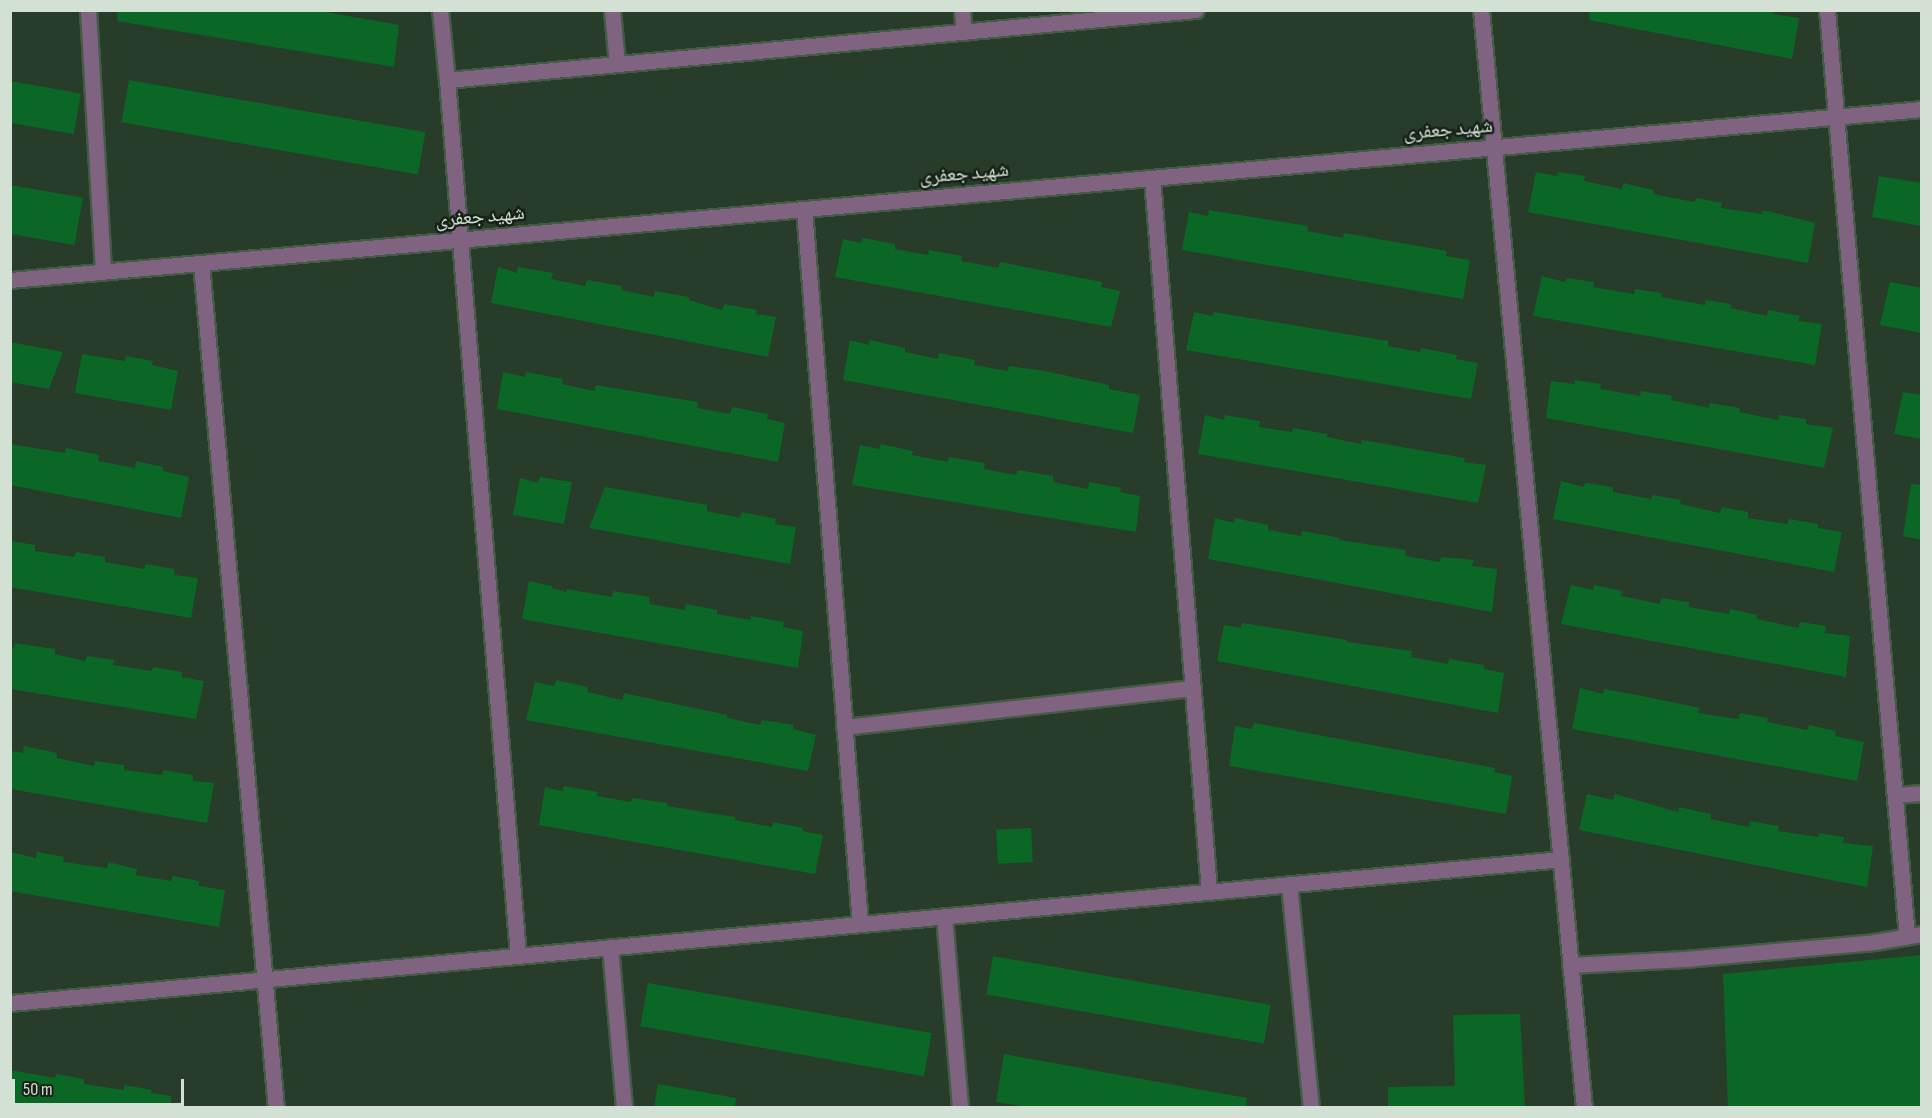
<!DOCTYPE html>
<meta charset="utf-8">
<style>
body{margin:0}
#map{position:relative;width:1932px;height:1118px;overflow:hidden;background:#273d29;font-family:"Sofia Sans Condensed","Noto Naskh Arabic",sans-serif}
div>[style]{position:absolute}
.building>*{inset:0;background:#0a6726;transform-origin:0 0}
.roads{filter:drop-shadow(2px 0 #465a48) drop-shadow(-2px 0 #465a48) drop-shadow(0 2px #465a48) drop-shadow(0 -2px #465a48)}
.minor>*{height:15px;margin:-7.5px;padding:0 7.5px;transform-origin:7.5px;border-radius:7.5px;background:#806380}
span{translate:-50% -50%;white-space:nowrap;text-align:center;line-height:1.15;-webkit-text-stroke:5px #172118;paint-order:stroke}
.street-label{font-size:20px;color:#d3e0d4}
.frame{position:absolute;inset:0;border:12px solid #d3e0d4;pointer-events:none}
.scale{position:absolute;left:12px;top:1079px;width:172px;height:27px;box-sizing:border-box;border:3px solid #d3e0d4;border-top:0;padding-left:8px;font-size:18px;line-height:21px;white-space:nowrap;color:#d3e0d4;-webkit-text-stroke:4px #172118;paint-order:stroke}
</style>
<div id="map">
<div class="building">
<div style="clip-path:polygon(118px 10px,315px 10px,399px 25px,394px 67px,117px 21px)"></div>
<div style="clip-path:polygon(1590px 10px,1774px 10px,1773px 14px,1799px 18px,1792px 59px,1589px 20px)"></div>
<div style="left:129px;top:80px;width:301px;height:43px;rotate:10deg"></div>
<div style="left:10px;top:81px;width:72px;height:41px;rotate:10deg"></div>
<div style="clip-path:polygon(1536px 172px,1557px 176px,1558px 172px,1585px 176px,1584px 181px,1622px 189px,1623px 183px,1654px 190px,1653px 194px,1694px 202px,1696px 198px,1722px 203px,1721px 208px,1762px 214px,1763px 210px,1815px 223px,1808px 263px,1528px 212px)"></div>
<div style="clip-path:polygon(1879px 176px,1922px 183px,1922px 226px,1872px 217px)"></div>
<div style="left:10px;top:185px;width:74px;height:48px;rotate:10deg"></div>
<div style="clip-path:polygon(1209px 210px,1308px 226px,1307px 231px,1343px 238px,1344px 233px,1447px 251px,1446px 256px,1470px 260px,1463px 299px,1182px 250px,1189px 212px,1208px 216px)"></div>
<div style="clip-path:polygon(862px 238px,895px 244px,895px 249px,928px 255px,929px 250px,962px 256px,961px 261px,998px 268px,1000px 262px,1102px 282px,1101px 287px,1120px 291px,1111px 327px,835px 277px,843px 239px,861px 243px)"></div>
<div style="clip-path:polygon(498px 267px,517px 273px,518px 267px,553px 273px,551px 279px,585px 286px,587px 280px,622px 286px,621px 290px,654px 297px,655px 291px,689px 297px,689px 300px,722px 310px,724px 304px,757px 310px,756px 314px,776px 317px,768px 357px,491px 303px)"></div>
<div style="clip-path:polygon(1542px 276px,1565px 282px,1567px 278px,1594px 282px,1593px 287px,1634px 294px,1635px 289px,1662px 293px,1661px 297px,1705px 305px,1706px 300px,1731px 304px,1730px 308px,1767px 316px,1768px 310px,1800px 316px,1798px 321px,1822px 324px,1815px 365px,1533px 316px)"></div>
<div style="clip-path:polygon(1890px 282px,1922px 288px,1922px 333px,1880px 325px)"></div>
<div style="clip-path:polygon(1194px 312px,1212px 316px,1214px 312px,1388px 341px,1388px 346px,1420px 352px,1421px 348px,1457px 355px,1456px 359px,1478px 363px,1471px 399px,1186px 350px)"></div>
<div style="clip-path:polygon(850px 340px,869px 345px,870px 340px,905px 348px,905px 352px,938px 359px,939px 353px,975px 360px,974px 365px,1008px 371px,1009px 366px,1045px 371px,1109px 385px,1109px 389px,1140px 395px,1133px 433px,843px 380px)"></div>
<div style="clip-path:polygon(10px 342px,63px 352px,49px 389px,10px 382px)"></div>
<div style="clip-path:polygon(82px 354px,125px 361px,126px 356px,153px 361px,152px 365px,178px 371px,171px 410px,75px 393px)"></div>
<div style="clip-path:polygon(503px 372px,525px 377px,526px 372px,563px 379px,562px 384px,594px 391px,596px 385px,698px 402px,697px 408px,730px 414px,732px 407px,768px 414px,767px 419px,785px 423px,778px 462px,497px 409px)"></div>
<div style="clip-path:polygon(1575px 380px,1601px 384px,1600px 389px,1640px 396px,1641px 391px,1672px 396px,1671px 400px,1709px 408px,1710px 403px,1740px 408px,1739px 412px,1778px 420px,1779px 415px,1806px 419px,1806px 424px,1833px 428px,1824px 468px,1546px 418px,1551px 381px,1574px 384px)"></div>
<div style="clip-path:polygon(1903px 392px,1922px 395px,1922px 439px,1894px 434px)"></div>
<div style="clip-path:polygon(1205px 415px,1224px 420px,1225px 415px,1260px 421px,1259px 427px,1292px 432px,1293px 428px,1327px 434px,1327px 437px,1361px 444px,1362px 440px,1465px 458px,1464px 462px,1486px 465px,1478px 503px,1198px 454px)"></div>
<div style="clip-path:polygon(10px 444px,65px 453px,66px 448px,99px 455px,98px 461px,135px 468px,136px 461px,163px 467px,163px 471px,189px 477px,181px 518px,10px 485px)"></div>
<div style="clip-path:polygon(881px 444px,913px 451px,912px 455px,948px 462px,949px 457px,985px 463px,984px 469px,1016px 475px,1018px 470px,1053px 476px,1053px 482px,1088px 489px,1089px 482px,1121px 488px,1120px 492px,1140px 496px,1136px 532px,852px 485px,860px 445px,879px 449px)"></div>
<div style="clip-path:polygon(540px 477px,572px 482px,564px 524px,513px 515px,520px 478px,538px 483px)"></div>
<div style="clip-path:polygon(1561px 481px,1584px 487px,1585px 483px,1613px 487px,1613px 492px,1651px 499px,1652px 495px,1681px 500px,1680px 504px,1720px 513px,1722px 507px,1748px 512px,1748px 518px,1787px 524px,1789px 519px,1818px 524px,1818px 528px,1842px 532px,1834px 572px,1553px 519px)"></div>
<div style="clip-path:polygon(1911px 484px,1922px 485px,1922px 540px,1903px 536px)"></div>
<div style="clip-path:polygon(605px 487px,707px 505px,707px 511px,740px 518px,742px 512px,776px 519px,775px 524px,796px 527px,790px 564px,589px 528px)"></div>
<div style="clip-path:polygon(1215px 518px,1234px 523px,1235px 518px,1268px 525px,1268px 530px,1301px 536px,1302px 531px,1340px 538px,1339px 540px,1406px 550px,1405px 556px,1440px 562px,1441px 557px,1474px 560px,1472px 566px,1497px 569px,1492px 612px,1208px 559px)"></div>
<div style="clip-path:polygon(10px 541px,35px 545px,35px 551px,74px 557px,76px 552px,105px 557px,105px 562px,144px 569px,146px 564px,174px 569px,175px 575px,198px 578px,191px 618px,10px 587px)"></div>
<div style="clip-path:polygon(529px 581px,552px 586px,552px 588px,566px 592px,567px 589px,612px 597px,613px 591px,650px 597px,649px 604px,685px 610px,686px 604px,717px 610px,717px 614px,750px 620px,751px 616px,784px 622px,783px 627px,803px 631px,798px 668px,522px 619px)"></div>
<div style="clip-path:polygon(1571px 585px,1593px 590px,1594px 585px,1622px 591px,1621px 596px,1660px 604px,1661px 598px,1689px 602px,1689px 607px,1729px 614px,1730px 609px,1757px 615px,1757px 619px,1798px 628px,1800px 622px,1826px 626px,1825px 633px,1850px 636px,1846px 677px,1561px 624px)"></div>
<div style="clip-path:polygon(1242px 623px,1347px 640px,1347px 642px,1412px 651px,1411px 657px,1448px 664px,1449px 659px,1484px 665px,1484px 669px,1504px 673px,1498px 713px,1217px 661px,1224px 625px,1241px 628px)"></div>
<div style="clip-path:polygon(15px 643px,55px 649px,55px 654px,85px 661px,87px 656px,115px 660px,113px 665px,152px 671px,153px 667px,182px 672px,182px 677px,204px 681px,196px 719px,10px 689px,10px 647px,14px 648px)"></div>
<div style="clip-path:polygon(556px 680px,588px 687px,587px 692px,622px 700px,624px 693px,727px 715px,727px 718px,760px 725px,762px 720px,794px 725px,793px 729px,816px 735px,808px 771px,526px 720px,535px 682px,554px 686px)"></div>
<div style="clip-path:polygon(1580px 688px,1603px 694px,1604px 689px,1642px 696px,1700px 708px,1698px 713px,1738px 719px,1740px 713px,1768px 718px,1767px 722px,1807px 730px,1809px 725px,1836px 731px,1835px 736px,1864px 742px,1857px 781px,1572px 729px)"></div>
<div style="clip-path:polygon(1254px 723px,1495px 768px,1494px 772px,1512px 776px,1506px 814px,1229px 766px,1235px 726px,1252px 729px)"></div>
<div style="clip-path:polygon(24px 746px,57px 753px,57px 758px,94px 766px,95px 761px,124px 765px,124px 770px,162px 775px,164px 770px,193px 775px,193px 781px,214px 783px,207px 823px,10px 789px,10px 751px,23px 753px)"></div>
<div style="clip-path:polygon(564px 786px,598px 792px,597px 796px,631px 802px,632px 798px,668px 803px,667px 806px,735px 817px,735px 820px,772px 827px,773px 822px,803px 828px,802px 831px,823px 835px,815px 874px,539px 825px,545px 787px,562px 791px)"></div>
<div style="clip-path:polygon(1587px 794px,1613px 800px,1615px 794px,1678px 812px,1679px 807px,1711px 814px,1710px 819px,1749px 827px,1750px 821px,1779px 826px,1778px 831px,1818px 837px,1819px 833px,1844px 837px,1843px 843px,1873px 846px,1867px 887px,1579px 830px)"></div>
<div style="left:1031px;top:828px;width:34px;height:35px;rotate:87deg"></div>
<div style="clip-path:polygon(10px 852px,36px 858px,37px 852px,64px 857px,63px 862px,107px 868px,108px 862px,137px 869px,136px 875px,171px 881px,173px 876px,199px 881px,199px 886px,225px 890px,219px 927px,10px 891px)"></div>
<div style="clip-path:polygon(1922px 955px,1922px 1107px,1728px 1107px,1723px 974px)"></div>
<div style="left:993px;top:956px;width:282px;height:39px;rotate:10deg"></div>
<div style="left:648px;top:983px;width:288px;height:44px;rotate:10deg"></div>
<div style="clip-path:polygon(1520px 1014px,1525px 1107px,1388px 1107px,1388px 1087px,1455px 1086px,1453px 1015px)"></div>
<div style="clip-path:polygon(1004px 1054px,1247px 1098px,1246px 1107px,1028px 1107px,996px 1102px)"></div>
<div style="clip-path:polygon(10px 1070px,55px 1078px,56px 1074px,84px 1079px,84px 1084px,124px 1090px,124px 1085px,152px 1090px,151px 1093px,171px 1096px,171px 1107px,10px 1107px)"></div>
<div style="clip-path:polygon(658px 1084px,736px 1098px,735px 1107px,654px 1107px)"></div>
</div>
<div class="roads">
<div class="minor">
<div style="left:88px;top:10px;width:262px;rotate:86.7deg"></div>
<div style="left:440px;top:10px;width:70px;rotate:84.3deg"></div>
<div style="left:612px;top:10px;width:54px;rotate:84.7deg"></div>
<div style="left:962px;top:10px;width:22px;rotate:85deg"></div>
<div style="left:1481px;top:10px;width:1103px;rotate:84.64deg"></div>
<div style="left:1827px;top:10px;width:930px;rotate:85.07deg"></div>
<div style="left:1152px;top:178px;width:715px;rotate:85.43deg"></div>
<div style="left:804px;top:209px;width:717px;rotate:85.52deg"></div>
<div style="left:201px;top:263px;width:848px;rotate:84.93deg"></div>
<div style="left:10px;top:280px;width:1920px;rotate:-5.11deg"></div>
<div style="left:844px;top:727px;width:351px;rotate:-6.4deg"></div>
<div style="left:1895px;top:795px;width:27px;rotate:-4deg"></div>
<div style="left:1289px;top:884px;width:225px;rotate:84.4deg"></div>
<div style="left:944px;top:916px;width:193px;rotate:85.2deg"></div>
<div style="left:610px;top:947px;width:162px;rotate:85deg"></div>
<div style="left:518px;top:956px;width:879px;rotate:-94.63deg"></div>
<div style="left:447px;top:80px;width:752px;rotate:-5.34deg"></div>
<div style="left:1570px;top:965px;width:115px;rotate:-3deg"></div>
<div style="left:1685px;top:959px;width:190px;rotate:-5.1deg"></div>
<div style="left:1874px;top:942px;width:49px;rotate:-9.5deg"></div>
<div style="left:10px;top:1003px;width:1558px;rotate:-5.3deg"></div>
</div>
</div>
<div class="street-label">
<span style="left:1448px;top:130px;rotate:-5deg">شهید جعفری</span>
<span style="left:964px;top:174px;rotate:-5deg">شهید جعفری</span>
<span style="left:480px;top:217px;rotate:-5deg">شهید جعفری</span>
</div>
<div class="frame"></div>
<div class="scale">50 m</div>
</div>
